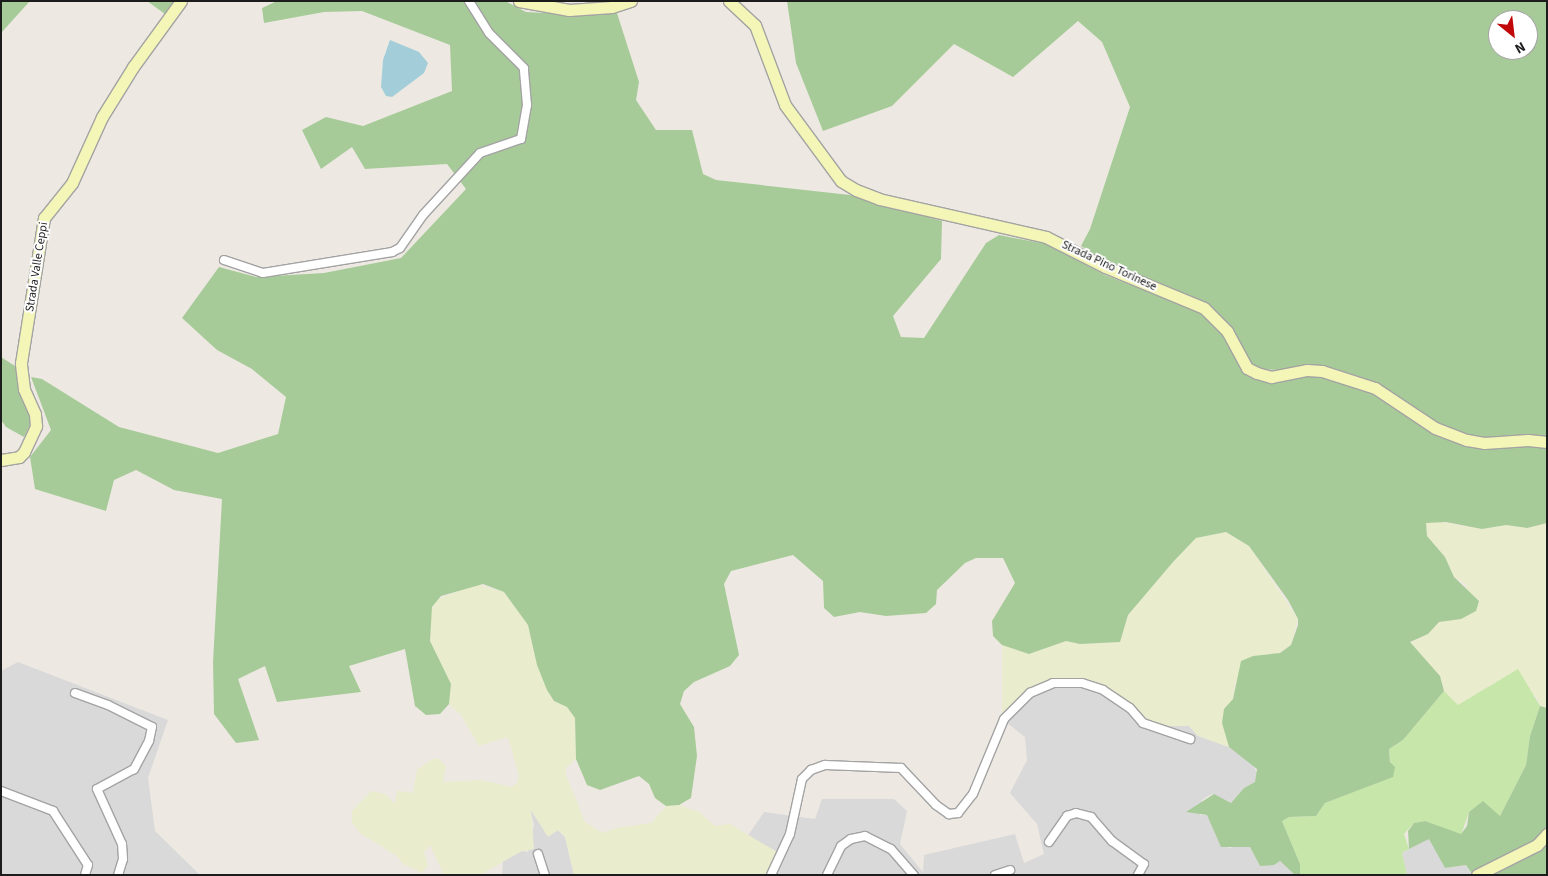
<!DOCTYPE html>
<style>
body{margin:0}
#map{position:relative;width:1548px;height:876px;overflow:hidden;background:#ede9e2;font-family:"Source Sans 3",sans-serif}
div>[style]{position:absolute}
.residential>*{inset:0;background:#dad9d9}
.farmland>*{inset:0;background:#e9eccd}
.grass>*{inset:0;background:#c7e6a9}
.forest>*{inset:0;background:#a7cb98}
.water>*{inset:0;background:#a3cdd9}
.roads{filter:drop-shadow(1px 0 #a3a3a3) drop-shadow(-1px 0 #a3a3a3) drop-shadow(0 1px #a3a3a3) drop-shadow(0 -1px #a3a3a3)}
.street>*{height:8px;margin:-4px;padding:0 4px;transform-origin:4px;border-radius:4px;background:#fff}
.secondary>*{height:11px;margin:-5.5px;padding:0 5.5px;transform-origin:5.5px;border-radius:5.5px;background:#f3f6b6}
span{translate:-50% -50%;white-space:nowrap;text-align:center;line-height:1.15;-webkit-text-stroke:4px #fff;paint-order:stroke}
.street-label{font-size:12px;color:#1c1c1c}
.frame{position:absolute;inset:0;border:2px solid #1c1c1c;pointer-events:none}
.north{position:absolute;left:1488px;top:10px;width:50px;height:50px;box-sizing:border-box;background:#fff;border:1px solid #a4a4a4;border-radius:50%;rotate:151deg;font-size:14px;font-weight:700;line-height:20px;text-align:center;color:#1c1c1c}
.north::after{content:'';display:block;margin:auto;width:18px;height:22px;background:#c00808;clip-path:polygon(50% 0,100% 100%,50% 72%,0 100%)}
</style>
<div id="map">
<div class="residential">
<div style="clip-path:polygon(18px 662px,168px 720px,148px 778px,155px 831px,200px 875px,1px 875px,1px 671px)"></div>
<div style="clip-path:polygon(1078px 681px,1162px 726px,1189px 726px,1198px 736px,1229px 747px,1253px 764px,1258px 776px,1255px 782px,1244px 788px,1231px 803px,1213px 794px,1208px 796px,1202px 800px,1200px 815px,1207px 815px,1220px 840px,1229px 848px,1243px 845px,1250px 847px,1260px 866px,1280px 861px,1295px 875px,768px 875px,777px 852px,747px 837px,764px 812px,815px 819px,822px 799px,894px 799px,907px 811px,900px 844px,923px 872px,924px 855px,1015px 834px,1024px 863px,1044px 854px,1037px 824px,1010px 793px,1027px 760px,1025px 737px,1002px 719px,1026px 693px)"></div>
<div style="clip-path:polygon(530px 809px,548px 836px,558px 830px,565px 837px,574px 875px,502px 875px,503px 860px,522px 851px,528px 852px,534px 825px)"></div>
<div style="clip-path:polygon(1429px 838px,1445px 868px,1466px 865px,1472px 875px,1407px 875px,1402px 853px)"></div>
</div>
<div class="farmland">
<div style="clip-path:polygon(1435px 521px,1482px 529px,1507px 525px,1527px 528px,1547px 523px,1547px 708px,1540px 706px,1536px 696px,1495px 682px,1472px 699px,1458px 705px,1444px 691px,1440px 676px,1410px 643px,1428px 634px,1439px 622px,1461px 619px,1467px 585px,1454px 577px,1445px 557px,1427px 536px,1426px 523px)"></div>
<div style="clip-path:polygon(1226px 532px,1249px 546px,1298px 619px,1291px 645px,1274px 656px,1253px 656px,1235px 683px,1233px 699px,1223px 716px,1229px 747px,1198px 736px,1189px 726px,1162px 726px,1145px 719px,1108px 690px,1052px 681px,1002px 719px,1002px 645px,1029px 654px,1066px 641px,1080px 644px,1120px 642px,1128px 615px,1173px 562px,1196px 538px)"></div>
<div style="clip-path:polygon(476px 584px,504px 592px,528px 625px,537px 665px,554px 701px,567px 707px,575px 718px,576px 759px,566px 768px,566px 775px,585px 822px,603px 833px,616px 828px,651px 823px,666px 806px,679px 805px,699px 812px,715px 826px,730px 824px,777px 852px,768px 875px,574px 875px,565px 837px,558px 830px,548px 837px,531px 810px,534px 849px,522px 851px,480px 875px,444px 875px,430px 845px,424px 853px,428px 865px,422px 873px,403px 864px,397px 856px,360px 833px,352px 822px,352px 811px,371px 791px,385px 794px,395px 804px,397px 791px,413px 793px,417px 770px,431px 760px,438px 758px,446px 766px,443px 782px,481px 780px,512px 787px,517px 783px,519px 776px,508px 737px,479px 746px,461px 715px,449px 704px,451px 684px,430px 641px,431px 613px,436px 600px)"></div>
</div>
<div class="grass">
<div style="clip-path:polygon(1518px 669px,1540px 706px,1530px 736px,1526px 765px,1500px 816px,1483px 802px,1469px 812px,1461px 835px,1425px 821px,1414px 823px,1404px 834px,1409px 849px,1402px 853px,1407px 875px,1300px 875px,1300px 864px,1282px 821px,1289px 817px,1316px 816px,1325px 803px,1392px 777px,1389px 749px,1403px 740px,1444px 691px,1458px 705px)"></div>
</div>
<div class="forest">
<div style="clip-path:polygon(1px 1px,30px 1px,1px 33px)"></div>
<div style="clip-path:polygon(147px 1px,174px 1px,165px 14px)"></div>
<div style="clip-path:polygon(277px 1px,505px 1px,526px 12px,583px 15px,616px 10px,639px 82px,636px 100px,656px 130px,692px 130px,703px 174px,716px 180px,850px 195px,942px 221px,941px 259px,893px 316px,901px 337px,924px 338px,986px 243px,999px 235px,1046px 244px,1105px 275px,1202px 313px,1222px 334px,1243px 372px,1255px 378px,1270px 382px,1308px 375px,1321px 377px,1373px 393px,1433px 433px,1465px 445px,1484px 449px,1528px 445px,1547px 448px,1547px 523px,1527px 528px,1506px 525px,1482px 529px,1446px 522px,1426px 523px,1427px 536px,1445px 557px,1454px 577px,1479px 601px,1476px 611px,1461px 619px,1439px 622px,1428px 634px,1410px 642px,1440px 676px,1444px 691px,1403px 740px,1389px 749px,1390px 762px,1395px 767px,1393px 777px,1325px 803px,1316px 816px,1289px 817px,1282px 821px,1300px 864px,1300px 875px,1295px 875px,1280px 861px,1274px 865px,1260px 866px,1250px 847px,1221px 847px,1207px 815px,1186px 812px,1214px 794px,1231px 803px,1244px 788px,1255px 782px,1257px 769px,1229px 747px,1222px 723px,1224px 709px,1233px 699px,1241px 661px,1253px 656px,1280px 653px,1291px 645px,1298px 625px,1298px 619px,1288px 600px,1249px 546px,1226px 532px,1196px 538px,1173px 562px,1128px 615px,1120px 642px,1080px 644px,1066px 641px,1029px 654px,1002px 645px,993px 636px,992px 621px,1015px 583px,1003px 558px,976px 558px,965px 563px,937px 590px,936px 604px,926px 613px,886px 616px,860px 612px,834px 617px,824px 608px,823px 581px,793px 555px,731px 571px,724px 584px,739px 655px,730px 666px,694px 682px,684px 691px,680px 704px,694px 727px,697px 756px,691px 798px,679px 805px,666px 806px,655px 798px,649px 784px,639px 776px,600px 790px,587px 785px,576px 759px,575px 718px,567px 707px,554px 701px,547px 690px,537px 665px,528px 625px,504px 592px,483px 584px,441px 596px,432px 607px,430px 641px,451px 684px,449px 704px,440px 714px,426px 715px,415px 706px,405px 649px,349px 666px,361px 692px,277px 702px,265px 666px,238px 679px,259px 740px,236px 743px,214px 714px,213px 662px,222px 499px,174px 490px,136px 470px,114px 480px,106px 511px,35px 489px,30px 457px,51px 430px,31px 377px,42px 379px,119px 427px,218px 453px,278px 434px,286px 397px,252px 369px,217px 350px,182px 318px,219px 267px,256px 277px,324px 273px,401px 258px,466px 189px,447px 164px,365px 169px,352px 147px,321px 169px,302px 130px,326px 117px,363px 126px,452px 91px,450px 45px,362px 11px,324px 12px,264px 23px,262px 8px)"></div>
<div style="clip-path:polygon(evenodd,787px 1px,1547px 1px,1547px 437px,1485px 439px,1468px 436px,1438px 424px,1377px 384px,1349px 374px,1259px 369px,1250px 365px,1231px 329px,1207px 304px,1107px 262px,1081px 246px,1090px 229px,1130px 107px,1102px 42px,1078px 21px,1013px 77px,954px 44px,892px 106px,823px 131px,796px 63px,787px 1px,1498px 20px,1528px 20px,1528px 50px,1498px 50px,1498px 20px)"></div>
<div style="clip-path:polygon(1px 357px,15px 366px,33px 419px,24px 437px,6px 427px,1px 420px)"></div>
<div style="clip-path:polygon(1540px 706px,1547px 708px,1547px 831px,1515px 855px,1472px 874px,1466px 865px,1445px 868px,1429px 839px,1409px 849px,1408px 831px,1414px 823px,1425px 821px,1461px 834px,1467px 826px,1469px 812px,1483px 801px,1500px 816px,1526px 765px,1530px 736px)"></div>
<div style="clip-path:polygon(1547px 839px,1547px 875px,1483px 875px)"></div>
</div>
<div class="water">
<div style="clip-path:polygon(390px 40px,419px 52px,428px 63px,424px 73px,392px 97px,386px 96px,381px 87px,383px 60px)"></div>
</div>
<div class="roads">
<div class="street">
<div style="left:224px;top:260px;width:41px;rotate:18.4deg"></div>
<div style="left:263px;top:273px;width:131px;rotate:-9.2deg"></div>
<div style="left:392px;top:252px;width:9px;rotate:-27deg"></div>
<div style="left:400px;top:248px;width:40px;rotate:-55.1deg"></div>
<div style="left:423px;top:215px;width:84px;rotate:-47.4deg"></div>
<div style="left:480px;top:153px;width:43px;rotate:-18.9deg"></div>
<div style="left:521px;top:139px;width:35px;rotate:-80deg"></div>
<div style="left:527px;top:105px;width:37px;rotate:-95deg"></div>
<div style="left:524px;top:68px;width:49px;rotate:-135deg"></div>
<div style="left:489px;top:33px;width:38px;rotate:-122deg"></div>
<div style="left:75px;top:693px;width:35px;rotate:20deg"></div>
<div style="left:108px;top:705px;width:49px;rotate:26.6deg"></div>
<div style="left:152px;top:727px;width:14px;rotate:102deg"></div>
<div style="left:149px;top:741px;width:32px;rotate:118deg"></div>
<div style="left:134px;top:769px;width:42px;rotate:151.6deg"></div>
<div style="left:97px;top:789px;width:60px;rotate:65.6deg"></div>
<div style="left:122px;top:844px;width:15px;rotate:86deg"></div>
<div style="left:123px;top:859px;width:17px;rotate:107deg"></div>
<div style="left:1px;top:791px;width:56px;rotate:21deg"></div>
<div style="left:53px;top:811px;width:64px;rotate:57.1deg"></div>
<div style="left:88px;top:865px;width:10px;rotate:107deg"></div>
<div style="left:1049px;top:842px;width:32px;rotate:-55deg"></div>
<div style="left:1067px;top:816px;width:9px;rotate:-18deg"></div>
<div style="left:1076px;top:813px;width:16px;rotate:15deg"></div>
<div style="left:1091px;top:817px;width:32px;rotate:49deg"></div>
<div style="left:1112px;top:841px;width:39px;rotate:36deg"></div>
<div style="left:1144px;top:864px;width:13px;rotate:119deg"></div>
<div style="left:538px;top:854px;width:22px;rotate:72deg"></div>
<div style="left:771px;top:875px;width:45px;rotate:-65.1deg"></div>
<div style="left:790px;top:834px;width:56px;rotate:-77.7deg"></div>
<div style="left:802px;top:779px;width:13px;rotate:-45deg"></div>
<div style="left:811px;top:770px;width:15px;rotate:-20deg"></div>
<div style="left:825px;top:765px;width:76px;rotate:2.3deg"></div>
<div style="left:901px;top:768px;width:51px;rotate:46.6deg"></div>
<div style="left:936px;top:805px;width:16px;rotate:35deg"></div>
<div style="left:949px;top:814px;width:9px;rotate:-6deg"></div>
<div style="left:958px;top:813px;width:24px;rotate:-52deg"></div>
<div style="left:973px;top:794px;width:81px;rotate:-67.5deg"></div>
<div style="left:1004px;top:719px;width:37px;rotate:-45deg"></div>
<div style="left:1030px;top:693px;width:25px;rotate:-23deg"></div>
<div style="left:1053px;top:683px;width:29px"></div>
<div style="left:1082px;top:683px;width:22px;rotate:18deg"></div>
<div style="left:1103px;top:690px;width:32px;rotate:34deg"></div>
<div style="left:1130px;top:708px;width:20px;rotate:49deg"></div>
<div style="left:1143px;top:723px;width:50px;rotate:18.8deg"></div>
<div style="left:827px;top:875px;width:32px;rotate:-64deg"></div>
<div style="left:841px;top:846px;width:12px;rotate:-35deg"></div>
<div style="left:851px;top:839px;width:14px;rotate:-12deg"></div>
<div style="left:865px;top:836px;width:29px;rotate:27deg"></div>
<div style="left:891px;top:849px;width:35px;rotate:49deg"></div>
<div style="left:995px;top:875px;width:16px;rotate:-18deg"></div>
</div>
<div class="secondary">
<div style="left:519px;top:1px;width:51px;rotate:10.2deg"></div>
<div style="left:569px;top:10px;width:43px;rotate:-4deg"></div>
<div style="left:612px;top:7px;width:20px;rotate:-18deg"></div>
<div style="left:729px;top:1px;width:35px;rotate:43deg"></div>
<div style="left:755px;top:25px;width:85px;rotate:69.4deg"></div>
<div style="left:785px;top:105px;width:94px;rotate:53.6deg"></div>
<div style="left:841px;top:181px;width:17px;rotate:31deg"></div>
<div style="left:856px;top:190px;width:25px;rotate:21deg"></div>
<div style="left:879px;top:199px;width:171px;rotate:12.8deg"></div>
<div style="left:1046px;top:237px;width:66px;rotate:27deg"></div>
<div style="left:1105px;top:267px;width:107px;rotate:22.5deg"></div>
<div style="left:1204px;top:308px;width:33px;rotate:45deg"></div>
<div style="left:1227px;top:331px;width:42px;rotate:61.6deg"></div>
<div style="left:1247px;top:368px;width:11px;rotate:27deg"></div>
<div style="left:1257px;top:373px;width:15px;rotate:16deg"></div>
<div style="left:1271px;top:377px;width:37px;rotate:-11deg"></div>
<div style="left:1307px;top:370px;width:15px;rotate:4deg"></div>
<div style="left:1322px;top:371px;width:56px;rotate:17.8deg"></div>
<div style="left:1375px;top:388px;width:72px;rotate:33.7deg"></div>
<div style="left:1435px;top:428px;width:34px;rotate:21deg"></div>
<div style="left:1467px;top:440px;width:17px;rotate:10deg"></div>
<div style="left:1484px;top:443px;width:44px;rotate:-3.9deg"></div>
<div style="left:1528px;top:440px;width:19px;rotate:6deg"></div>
<div style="left:1px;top:460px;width:18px;rotate:-9deg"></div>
<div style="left:19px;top:457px;width:7px;rotate:-45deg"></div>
<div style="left:24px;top:452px;width:29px;rotate:-65deg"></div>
<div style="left:36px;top:426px;width:12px;rotate:-95deg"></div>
<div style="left:35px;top:414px;width:27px;rotate:-114deg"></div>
<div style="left:24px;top:389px;width:26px;rotate:-97deg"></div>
<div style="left:21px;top:363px;width:147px;rotate:-81deg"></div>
<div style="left:44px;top:218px;width:45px;rotate:-51.3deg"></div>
<div style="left:72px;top:183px;width:72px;rotate:-65.6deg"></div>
<div style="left:102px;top:117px;width:59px;rotate:-58.2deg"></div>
<div style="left:133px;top:67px;width:82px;rotate:-54deg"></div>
<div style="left:1477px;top:875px;width:67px;rotate:-26.6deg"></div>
<div style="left:1537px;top:845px;width:15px;rotate:-48deg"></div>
</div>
</div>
<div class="street-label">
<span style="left:1109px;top:266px;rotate:25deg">Strada Pino Torinese</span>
<span style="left:37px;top:267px;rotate:-81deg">Strada Valle Ceppi</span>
</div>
<div class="frame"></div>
<div class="north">N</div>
</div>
